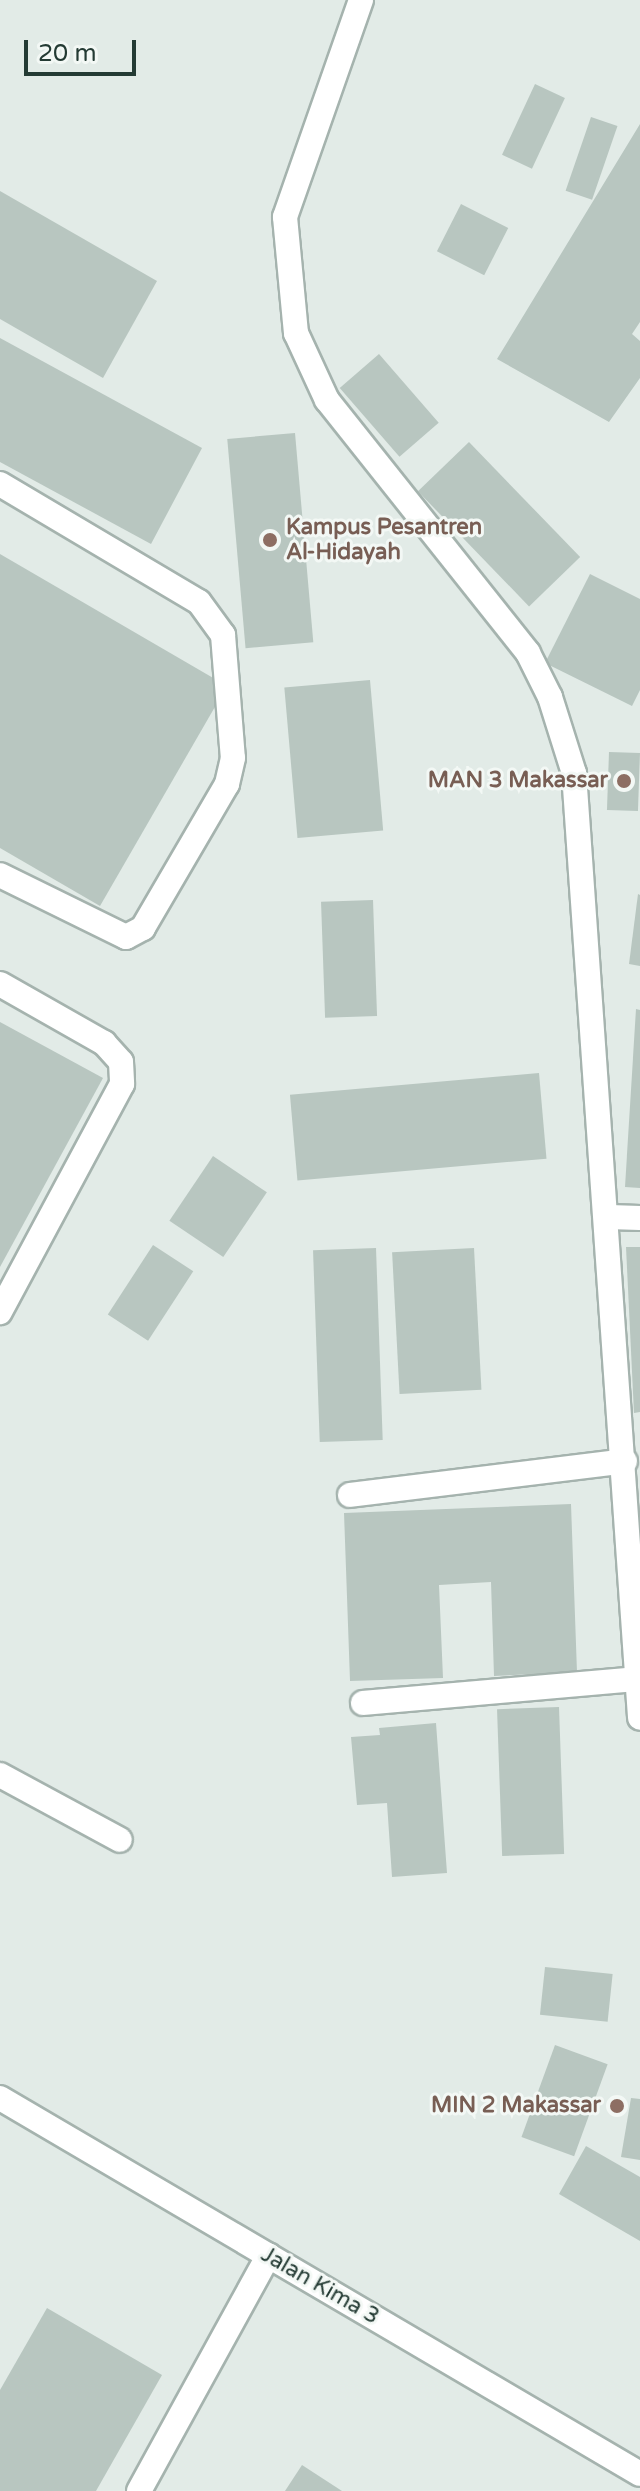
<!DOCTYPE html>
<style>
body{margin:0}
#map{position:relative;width:640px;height:2491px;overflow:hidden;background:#e2ebe7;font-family:"Varela Round",sans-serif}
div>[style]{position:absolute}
.building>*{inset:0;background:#b8c6c0;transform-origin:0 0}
.roads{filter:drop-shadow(2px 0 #a5b3ae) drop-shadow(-2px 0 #a5b3ae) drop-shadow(0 2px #a5b3ae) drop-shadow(0 -2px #a5b3ae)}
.minor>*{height:24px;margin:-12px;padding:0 12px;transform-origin:12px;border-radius:12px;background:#fff}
.dots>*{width:22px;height:22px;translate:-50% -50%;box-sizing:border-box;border:4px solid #f3f8f5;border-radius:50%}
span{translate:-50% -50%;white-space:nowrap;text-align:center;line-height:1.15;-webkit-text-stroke:6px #f3f8f5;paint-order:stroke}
.education-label{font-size:22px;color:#785e54;font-weight:700}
.left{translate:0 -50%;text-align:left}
.right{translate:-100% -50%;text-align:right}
.street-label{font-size:22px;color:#243b34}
.scale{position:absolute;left:24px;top:40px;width:112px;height:36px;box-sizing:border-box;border:4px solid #243b34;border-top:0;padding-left:10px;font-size:24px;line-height:28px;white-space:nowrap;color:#243b34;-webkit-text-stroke:6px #f3f8f5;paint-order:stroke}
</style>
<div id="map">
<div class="building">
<div style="left:535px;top:84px;width:33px;height:78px;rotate:25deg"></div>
<div style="left:591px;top:117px;width:28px;height:78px;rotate:19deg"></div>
<div style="clip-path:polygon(640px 124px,640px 322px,632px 334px,640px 341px,640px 378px,609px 422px,497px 359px)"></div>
<div style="clip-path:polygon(0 191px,157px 281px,103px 378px,0 319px)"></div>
<div style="left:461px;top:204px;width:53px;height:53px;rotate:27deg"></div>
<div style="clip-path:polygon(0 338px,202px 448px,151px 544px,0 462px)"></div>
<div style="left:379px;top:354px;width:91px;height:52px;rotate:49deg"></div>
<div style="left:295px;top:433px;width:210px;height:68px;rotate:85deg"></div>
<div style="left:469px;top:442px;width:160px;height:71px;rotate:46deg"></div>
<div style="clip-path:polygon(0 554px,227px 686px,100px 906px,0 848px)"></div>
<div style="clip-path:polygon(590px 574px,640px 599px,640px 690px,632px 706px,545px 663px)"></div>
<div style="left:370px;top:680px;width:151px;height:86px;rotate:85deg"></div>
<div style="left:609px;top:752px;width:31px;height:58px;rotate:2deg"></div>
<div style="clip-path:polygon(638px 894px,640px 895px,640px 966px,629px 964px)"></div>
<div style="left:373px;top:900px;width:116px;height:52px;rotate:88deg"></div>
<div style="clip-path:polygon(636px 1009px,640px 1010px,640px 1188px,625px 1187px)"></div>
<div style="clip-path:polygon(0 1022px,103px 1078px,0 1267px)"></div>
<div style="left:539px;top:1073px;width:86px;height:250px;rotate:85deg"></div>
<div style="left:213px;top:1156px;width:65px;height:78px;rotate:34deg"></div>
<div style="left:153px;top:1245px;width:48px;height:83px;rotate:33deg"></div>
<div style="clip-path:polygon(626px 1247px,640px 1247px,640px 1412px,634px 1413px)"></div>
<div style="left:376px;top:1248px;width:192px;height:63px;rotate:88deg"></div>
<div style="left:474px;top:1248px;width:142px;height:82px;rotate:87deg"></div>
<div style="clip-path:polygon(571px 1504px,577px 1672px,494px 1676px,491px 1582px,439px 1585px,443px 1678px,350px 1681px,344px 1513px)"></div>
<div style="left:559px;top:1707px;width:147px;height:62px;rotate:88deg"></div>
<div style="clip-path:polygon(436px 1723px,447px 1873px,392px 1877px,387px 1803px,357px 1805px,351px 1737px,380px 1735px,379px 1728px)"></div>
<div style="left:545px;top:1967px;width:68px;height:48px;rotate:6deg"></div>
<div style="left:555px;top:2045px;width:56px;height:98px;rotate:20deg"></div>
<div style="clip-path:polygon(631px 2098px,640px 2099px,640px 2160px,621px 2157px)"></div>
<div style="clip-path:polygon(586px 2146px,640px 2177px,640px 2241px,559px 2194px)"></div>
<div style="clip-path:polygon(47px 2308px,162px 2375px,96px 2491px,0 2491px,0 2390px)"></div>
<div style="clip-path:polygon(302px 2465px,342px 2491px,285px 2491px)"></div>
</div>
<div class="roads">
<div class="minor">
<div style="left:361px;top:0;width:230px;rotate:109.3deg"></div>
<div style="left:285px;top:217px;width:117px;rotate:84.6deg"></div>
<div style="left:296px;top:333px;width:74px;rotate:65.2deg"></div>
<div style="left:327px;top:400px;width:323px;rotate:51.5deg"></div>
<div style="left:528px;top:653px;width:49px;rotate:63.4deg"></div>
<div style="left:550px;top:697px;width:80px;rotate:72.5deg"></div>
<div style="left:574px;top:773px;width:947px;rotate:86deg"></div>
<div style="left:0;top:484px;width:231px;rotate:30.7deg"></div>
<div style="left:199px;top:602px;width:41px;rotate:54deg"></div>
<div style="left:223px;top:635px;width:123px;rotate:85.4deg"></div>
<div style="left:233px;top:758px;width:27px;rotate:103deg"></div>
<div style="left:227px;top:784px;width:167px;rotate:120.3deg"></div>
<div style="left:143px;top:928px;width:19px;rotate:152deg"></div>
<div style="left:126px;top:937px;width:140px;rotate:-153.8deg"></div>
<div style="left:0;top:984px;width:120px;rotate:29.6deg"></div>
<div style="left:104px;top:1043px;width:25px;rotate:48deg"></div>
<div style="left:121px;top:1062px;width:22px;rotate:87deg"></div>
<div style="left:122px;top:1084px;width:259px;rotate:118.2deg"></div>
<div style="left:609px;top:1217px;width:31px;rotate:2deg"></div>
<div style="left:350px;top:1495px;width:277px;rotate:-7deg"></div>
<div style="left:363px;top:1703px;width:276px;rotate:-5deg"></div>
<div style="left:0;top:1775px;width:136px;rotate:28.4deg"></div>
<div style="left:0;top:2098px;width:742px;rotate:30.43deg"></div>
<div style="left:139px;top:2491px;width:269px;rotate:-61.2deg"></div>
</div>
</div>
<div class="dots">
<div style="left:270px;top:540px;background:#8d6e63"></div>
<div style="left:624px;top:781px;background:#8d6e63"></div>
<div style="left:617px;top:2106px;background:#8d6e63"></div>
</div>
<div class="education-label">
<span class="left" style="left:286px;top:540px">Kampus Pesantren<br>Al-Hidayah</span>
<span class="right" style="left:608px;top:781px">MAN 3 Makassar</span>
<span class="right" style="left:601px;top:2106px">MIN 2 Makassar</span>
</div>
<div class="street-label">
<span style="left:320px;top:2286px;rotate:30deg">Jalan Kima 3</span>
</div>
<div class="scale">20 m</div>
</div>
